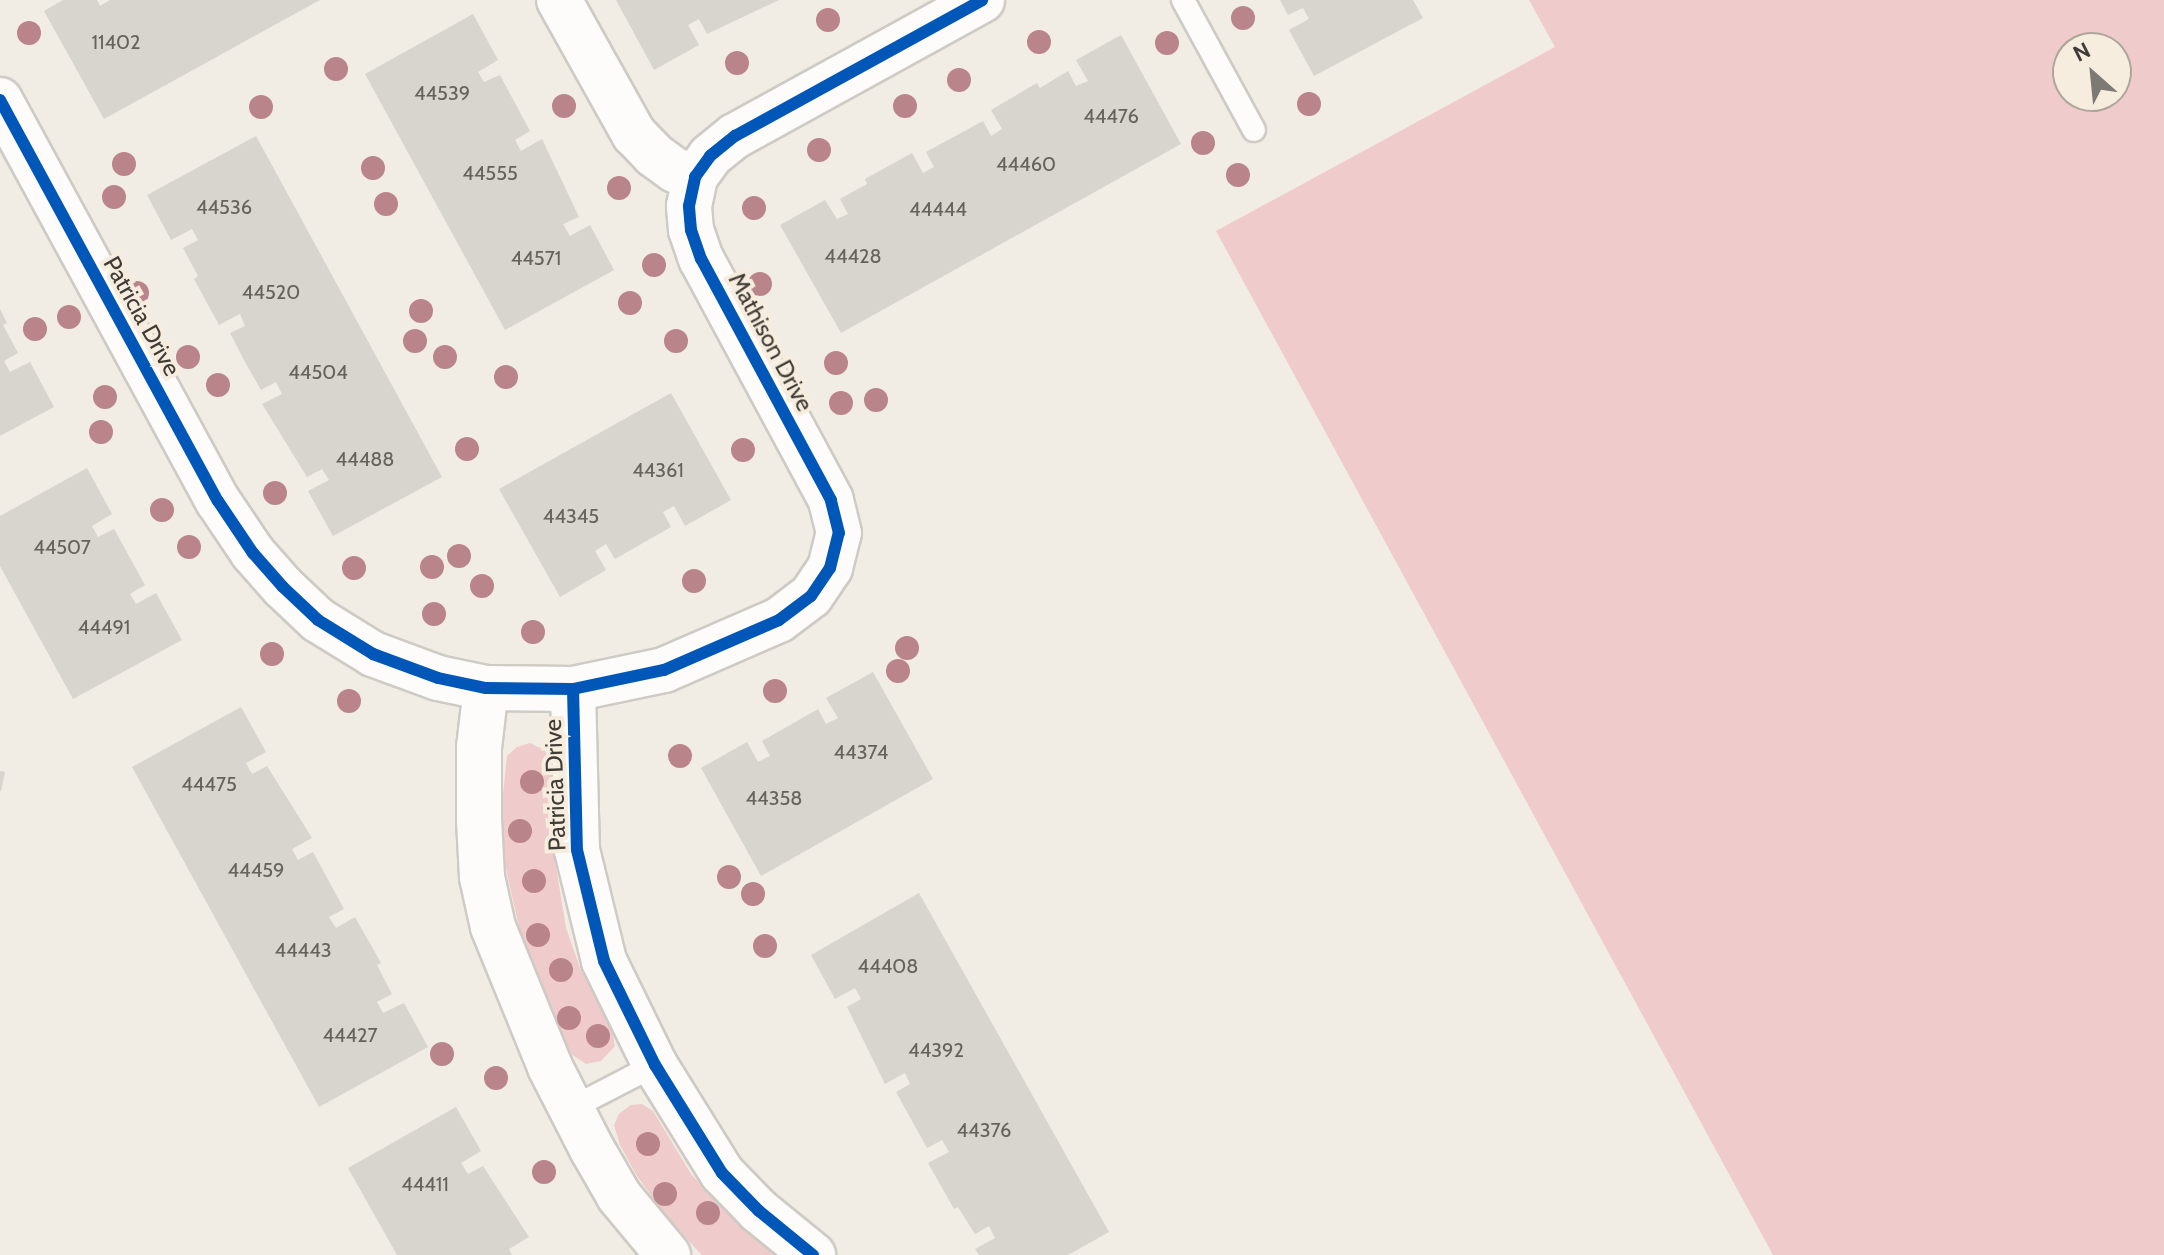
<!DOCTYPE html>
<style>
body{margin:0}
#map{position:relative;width:2164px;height:1255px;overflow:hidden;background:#f1ece4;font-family:Cabin,sans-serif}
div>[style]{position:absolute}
.green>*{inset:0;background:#f0cbcb}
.building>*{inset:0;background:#d7d5ce}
.roads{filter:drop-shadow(2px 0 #cecac4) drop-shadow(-2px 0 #cecac4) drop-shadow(0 2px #cecac4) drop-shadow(0 -2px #cecac4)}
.lane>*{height:22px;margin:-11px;padding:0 11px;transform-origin:11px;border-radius:11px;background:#fdfcfb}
.street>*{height:44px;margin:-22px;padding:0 22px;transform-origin:22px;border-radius:22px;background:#fdfcfb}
.cycleway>*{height:12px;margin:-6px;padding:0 6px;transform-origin:6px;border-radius:6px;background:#0057b8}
.trees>*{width:24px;height:24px;margin:-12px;border-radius:50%;background:#b9848a}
span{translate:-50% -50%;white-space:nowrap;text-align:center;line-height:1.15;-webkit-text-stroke:8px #f6eddf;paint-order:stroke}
.number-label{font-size:20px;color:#66625d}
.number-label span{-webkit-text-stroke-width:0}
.street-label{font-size:24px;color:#3f3b36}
.north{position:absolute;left:2052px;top:32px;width:80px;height:80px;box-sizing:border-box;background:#f6eddf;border:2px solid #ada69b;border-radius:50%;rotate:333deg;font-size:22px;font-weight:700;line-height:32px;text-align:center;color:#3f3b36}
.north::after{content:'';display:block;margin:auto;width:28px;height:36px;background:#7d7973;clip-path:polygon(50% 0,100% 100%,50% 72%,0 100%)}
</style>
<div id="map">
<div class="green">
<div style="clip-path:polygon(evenodd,1529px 0,2164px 0,2164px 1255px,1773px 1255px,1216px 231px,1555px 47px,1529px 0,2116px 48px,2116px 96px,2068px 96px,2068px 48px,2116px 48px)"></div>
<div style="clip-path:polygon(530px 743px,544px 750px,552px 762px,551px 836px,566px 928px,580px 968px,612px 1031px,615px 1046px,601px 1061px,586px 1064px,571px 1054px,530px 970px,518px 923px,505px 864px,502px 804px,507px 756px,517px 747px)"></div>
<div style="clip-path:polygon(642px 1104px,653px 1111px,691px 1174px,720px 1206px,775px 1255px,702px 1255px,670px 1221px,637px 1176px,620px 1145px,614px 1125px,619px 1114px,631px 1105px)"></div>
</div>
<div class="building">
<div style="clip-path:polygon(63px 0,97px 0,100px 6px,110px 0,320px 0,104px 119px,44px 11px)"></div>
<div style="clip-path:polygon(616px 0,779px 0,707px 34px,699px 19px,688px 25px,699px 45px,654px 70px)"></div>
<div style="clip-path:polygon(1280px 0,1413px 0,1423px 18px,1314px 76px,1289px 30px,1309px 19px,1303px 8px,1288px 15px)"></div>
<div style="clip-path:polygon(473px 14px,498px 60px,478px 72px,484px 82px,500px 75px,530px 131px,515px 140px,521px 151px,542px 139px,579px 217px,563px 224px,570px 236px,590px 225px,614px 270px,505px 330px,365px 74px)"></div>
<div style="clip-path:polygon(1121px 35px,1181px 144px,841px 333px,780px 225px,825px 200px,837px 219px,848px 214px,840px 199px,867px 184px,865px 179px,912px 153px,923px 173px,934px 167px,926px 152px,983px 121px,991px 136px,1002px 129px,991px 110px,1037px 83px,1040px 88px,1068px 71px,1076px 86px,1088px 81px,1076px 60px)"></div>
<div style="clip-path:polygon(256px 136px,442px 477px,333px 536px,308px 491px,329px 480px,322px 469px,307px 477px,262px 404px,282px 394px,276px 382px,261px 390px,245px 362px,230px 333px,245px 326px,240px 314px,219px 325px,194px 279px,198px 276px,183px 248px,198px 240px,192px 229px,171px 240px,147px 195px)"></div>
<div style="clip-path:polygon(0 309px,7px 323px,3px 325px,18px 353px,4px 361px,10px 372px,30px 362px,54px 407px,0 436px)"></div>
<div style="clip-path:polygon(671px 393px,731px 500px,685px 526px,674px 506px,663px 512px,671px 527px,615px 559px,606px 544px,595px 551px,606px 570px,560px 597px,499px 489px)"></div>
<div style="clip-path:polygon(87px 468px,112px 514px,92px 526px,98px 537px,114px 529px,145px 585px,130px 594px,136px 604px,156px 593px,182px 640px,73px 699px,0 566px,0 516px)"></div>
<div style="clip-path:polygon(873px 672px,933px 779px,761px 876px,701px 768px,747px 742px,758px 762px,770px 756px,762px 741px,818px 709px,826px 724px,838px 718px,826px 698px)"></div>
<div style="clip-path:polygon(241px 707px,266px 752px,246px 763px,252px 774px,267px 766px,312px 838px,292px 849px,298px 860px,313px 852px,344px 909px,329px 917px,336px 928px,355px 917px,381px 963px,377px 965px,392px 994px,377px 1002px,383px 1013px,404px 1003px,428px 1047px,319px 1107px,132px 767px)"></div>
<div style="clip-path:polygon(0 771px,5px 772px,1px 791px,0 791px)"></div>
<div style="clip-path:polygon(919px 893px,1109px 1232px,1068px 1255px,979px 1255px,975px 1249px,995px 1238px,989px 1226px,975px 1234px,958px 1207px,954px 1209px,928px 1163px,949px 1152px,942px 1140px,927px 1148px,896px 1092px,910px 1084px,905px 1073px,885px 1084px,847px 1007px,861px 999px,855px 988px,835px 999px,811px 955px)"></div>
<div style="clip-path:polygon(456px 1107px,481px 1151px,461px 1163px,468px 1174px,483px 1166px,529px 1237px,509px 1249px,512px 1255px,397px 1255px,348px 1168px)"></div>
</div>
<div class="roads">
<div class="lane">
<div style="left:1183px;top:0;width:148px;rotate:61.4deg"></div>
<div style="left:572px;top:1108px;width:93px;rotate:-27.4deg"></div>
</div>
<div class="street">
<div style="left:559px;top:0;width:154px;rotate:60.8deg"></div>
<div style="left:634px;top:134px;width:29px;rotate:46deg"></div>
<div style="left:654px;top:155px;width:26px;rotate:36deg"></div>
<div style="left:675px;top:170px;width:21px;rotate:19deg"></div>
<div style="left:0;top:100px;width:456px;rotate:61.5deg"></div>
<div style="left:218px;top:501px;width:63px;rotate:56.1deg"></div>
<div style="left:253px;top:553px;width:45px;rotate:48.6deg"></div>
<div style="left:283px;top:587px;width:48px;rotate:43.3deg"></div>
<div style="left:318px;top:620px;width:65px;rotate:31.7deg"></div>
<div style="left:373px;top:654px;width:69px;rotate:20.3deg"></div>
<div style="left:438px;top:678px;width:49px;rotate:11.8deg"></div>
<div style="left:486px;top:688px;width:87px;rotate:0.7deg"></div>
<div style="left:573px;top:689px;width:93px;rotate:-11.8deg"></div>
<div style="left:664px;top:670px;width:125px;rotate:-23.5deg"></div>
<div style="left:779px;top:620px;width:40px;rotate:-37deg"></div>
<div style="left:811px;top:596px;width:34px;rotate:-56deg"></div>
<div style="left:830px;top:568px;width:36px;rotate:-76deg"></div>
<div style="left:839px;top:533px;width:34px;rotate:-104deg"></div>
<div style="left:831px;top:500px;width:274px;rotate:-118.3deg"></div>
<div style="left:701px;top:259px;width:31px;rotate:-109deg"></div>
<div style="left:691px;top:230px;width:24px;rotate:-95deg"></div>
<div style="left:689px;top:206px;width:30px;rotate:-78deg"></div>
<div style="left:695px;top:177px;width:26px;rotate:-54deg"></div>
<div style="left:710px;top:156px;width:32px;rotate:-39deg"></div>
<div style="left:735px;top:136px;width:282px;rotate:-28.8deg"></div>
<div style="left:486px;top:688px;width:60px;rotate:96.7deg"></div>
<div style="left:479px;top:748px;width:72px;rotate:90deg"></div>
<div style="left:479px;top:820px;width:57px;rotate:87deg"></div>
<div style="left:482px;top:877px;width:51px;rotate:77.6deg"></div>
<div style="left:493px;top:927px;width:151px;rotate:67.8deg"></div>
<div style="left:550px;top:1067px;width:92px;rotate:62.9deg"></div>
<div style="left:592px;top:1149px;width:54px;rotate:60.1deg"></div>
<div style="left:619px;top:1196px;width:77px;rotate:50.3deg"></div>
<div style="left:573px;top:689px;width:161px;rotate:88.6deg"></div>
<div style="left:577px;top:850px;width:114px;rotate:76.3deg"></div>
<div style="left:604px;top:961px;width:116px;rotate:63.9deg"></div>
<div style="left:655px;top:1065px;width:127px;rotate:58.2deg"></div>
<div style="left:722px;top:1173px;width:53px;rotate:45.8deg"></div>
<div style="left:759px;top:1211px;width:70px;rotate:39.2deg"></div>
</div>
</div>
<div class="cycleway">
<div style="left:0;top:100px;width:456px;rotate:61.5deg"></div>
<div style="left:218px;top:501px;width:63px;rotate:56.1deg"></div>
<div style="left:253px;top:553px;width:45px;rotate:48.6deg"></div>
<div style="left:283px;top:587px;width:48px;rotate:43.3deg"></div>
<div style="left:318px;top:620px;width:65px;rotate:31.7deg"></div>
<div style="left:373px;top:654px;width:69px;rotate:20.3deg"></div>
<div style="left:438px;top:678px;width:49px;rotate:11.8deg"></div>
<div style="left:486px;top:688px;width:87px;rotate:0.7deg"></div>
<div style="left:573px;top:689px;width:93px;rotate:-11.8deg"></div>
<div style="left:664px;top:670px;width:125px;rotate:-23.5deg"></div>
<div style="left:779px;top:620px;width:40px;rotate:-37deg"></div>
<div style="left:811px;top:596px;width:34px;rotate:-56deg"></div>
<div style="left:830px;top:568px;width:36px;rotate:-76deg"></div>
<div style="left:839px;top:533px;width:34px;rotate:-104deg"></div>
<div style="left:831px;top:500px;width:274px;rotate:-118.3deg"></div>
<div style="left:701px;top:259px;width:31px;rotate:-109deg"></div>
<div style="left:691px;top:230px;width:24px;rotate:-95deg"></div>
<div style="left:689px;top:206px;width:30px;rotate:-78deg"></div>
<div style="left:695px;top:177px;width:26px;rotate:-54deg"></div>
<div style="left:710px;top:156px;width:32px;rotate:-39deg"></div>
<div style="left:735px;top:136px;width:282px;rotate:-28.8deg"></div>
<div style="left:573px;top:689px;width:161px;rotate:88.6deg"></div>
<div style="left:577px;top:850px;width:114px;rotate:76.3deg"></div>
<div style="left:604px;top:961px;width:116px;rotate:63.9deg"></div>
<div style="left:655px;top:1065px;width:127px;rotate:58.2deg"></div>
<div style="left:722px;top:1173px;width:53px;rotate:45.8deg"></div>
<div style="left:759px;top:1211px;width:70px;rotate:39.2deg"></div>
</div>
<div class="trees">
<div style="left:1243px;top:18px"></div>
<div style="left:828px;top:20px"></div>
<div style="left:29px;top:33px"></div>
<div style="left:1039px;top:42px"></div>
<div style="left:1167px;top:43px"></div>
<div style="left:737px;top:63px"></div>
<div style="left:336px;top:69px"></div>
<div style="left:959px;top:80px"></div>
<div style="left:1309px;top:104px"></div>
<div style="left:564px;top:106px"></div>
<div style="left:905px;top:106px"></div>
<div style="left:261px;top:107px"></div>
<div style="left:1203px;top:143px"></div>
<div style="left:819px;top:150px"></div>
<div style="left:124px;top:164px"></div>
<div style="left:373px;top:168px"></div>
<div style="left:1238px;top:175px"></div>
<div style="left:619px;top:188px"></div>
<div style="left:114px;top:197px"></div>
<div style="left:386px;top:204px"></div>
<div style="left:754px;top:208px"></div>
<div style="left:654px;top:265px"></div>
<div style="left:760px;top:284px"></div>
<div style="left:137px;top:293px"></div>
<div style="left:630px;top:303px"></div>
<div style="left:421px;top:311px"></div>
<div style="left:69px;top:317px"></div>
<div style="left:35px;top:329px"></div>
<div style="left:415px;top:341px"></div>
<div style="left:676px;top:341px"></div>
<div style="left:188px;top:357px"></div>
<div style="left:445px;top:357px"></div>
<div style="left:836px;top:363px"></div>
<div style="left:506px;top:377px"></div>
<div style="left:218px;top:385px"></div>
<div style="left:105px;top:397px"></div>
<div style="left:876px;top:400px"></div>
<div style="left:841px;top:403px"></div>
<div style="left:101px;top:432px"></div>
<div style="left:467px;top:449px"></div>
<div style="left:743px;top:450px"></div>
<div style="left:275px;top:493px"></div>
<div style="left:162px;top:510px"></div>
<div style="left:189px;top:547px"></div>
<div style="left:459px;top:556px"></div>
<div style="left:432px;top:567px"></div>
<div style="left:354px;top:568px"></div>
<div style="left:694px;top:581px"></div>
<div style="left:482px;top:586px"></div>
<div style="left:434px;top:614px"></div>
<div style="left:533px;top:632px"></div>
<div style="left:907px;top:648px"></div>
<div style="left:272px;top:654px"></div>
<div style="left:898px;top:671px"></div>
<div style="left:775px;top:691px"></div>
<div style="left:349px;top:701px"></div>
<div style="left:680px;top:756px"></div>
<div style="left:532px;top:782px"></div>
<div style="left:520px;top:831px"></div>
<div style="left:729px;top:877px"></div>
<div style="left:534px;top:881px"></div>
<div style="left:753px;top:894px"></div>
<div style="left:538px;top:935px"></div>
<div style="left:765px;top:946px"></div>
<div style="left:561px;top:970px"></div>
<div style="left:569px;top:1018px"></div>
<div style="left:598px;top:1036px"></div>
<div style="left:442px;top:1054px"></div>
<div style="left:496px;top:1078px"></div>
<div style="left:648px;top:1144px"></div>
<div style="left:544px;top:1172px"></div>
<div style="left:665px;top:1194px"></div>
<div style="left:708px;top:1213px"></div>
</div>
<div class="number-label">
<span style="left:116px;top:42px">11402</span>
<span style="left:442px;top:93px">44539</span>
<span style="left:1111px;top:116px">44476</span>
<span style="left:1026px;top:164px">44460</span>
<span style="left:490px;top:173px">44555</span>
<span style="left:224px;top:207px">44536</span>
<span style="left:938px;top:209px">44444</span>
<span style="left:853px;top:256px">44428</span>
<span style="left:536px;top:258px">44571</span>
<span style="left:271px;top:292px">44520</span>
<span style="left:318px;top:372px">44504</span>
<span style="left:365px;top:459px">44488</span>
<span style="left:658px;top:470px">44361</span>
<span style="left:571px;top:516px">44345</span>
<span style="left:62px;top:547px">44507</span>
<span style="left:104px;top:627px">44491</span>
<span style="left:861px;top:752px">44374</span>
<span style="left:209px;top:784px">44475</span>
<span style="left:774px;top:798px">44358</span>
<span style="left:256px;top:870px">44459</span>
<span style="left:303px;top:950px">44443</span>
<span style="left:888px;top:966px">44408</span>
<span style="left:350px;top:1035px">44427</span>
<span style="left:936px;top:1050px">44392</span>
<span style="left:984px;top:1130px">44376</span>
<span style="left:425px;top:1184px">44411</span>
</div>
<div class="street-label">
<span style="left:142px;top:316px;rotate:61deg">Patricia Drive</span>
<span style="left:771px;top:342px;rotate:62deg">Mathison Drive</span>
<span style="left:555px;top:785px;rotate:-92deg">Patricia Drive</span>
</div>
<div class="north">N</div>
</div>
